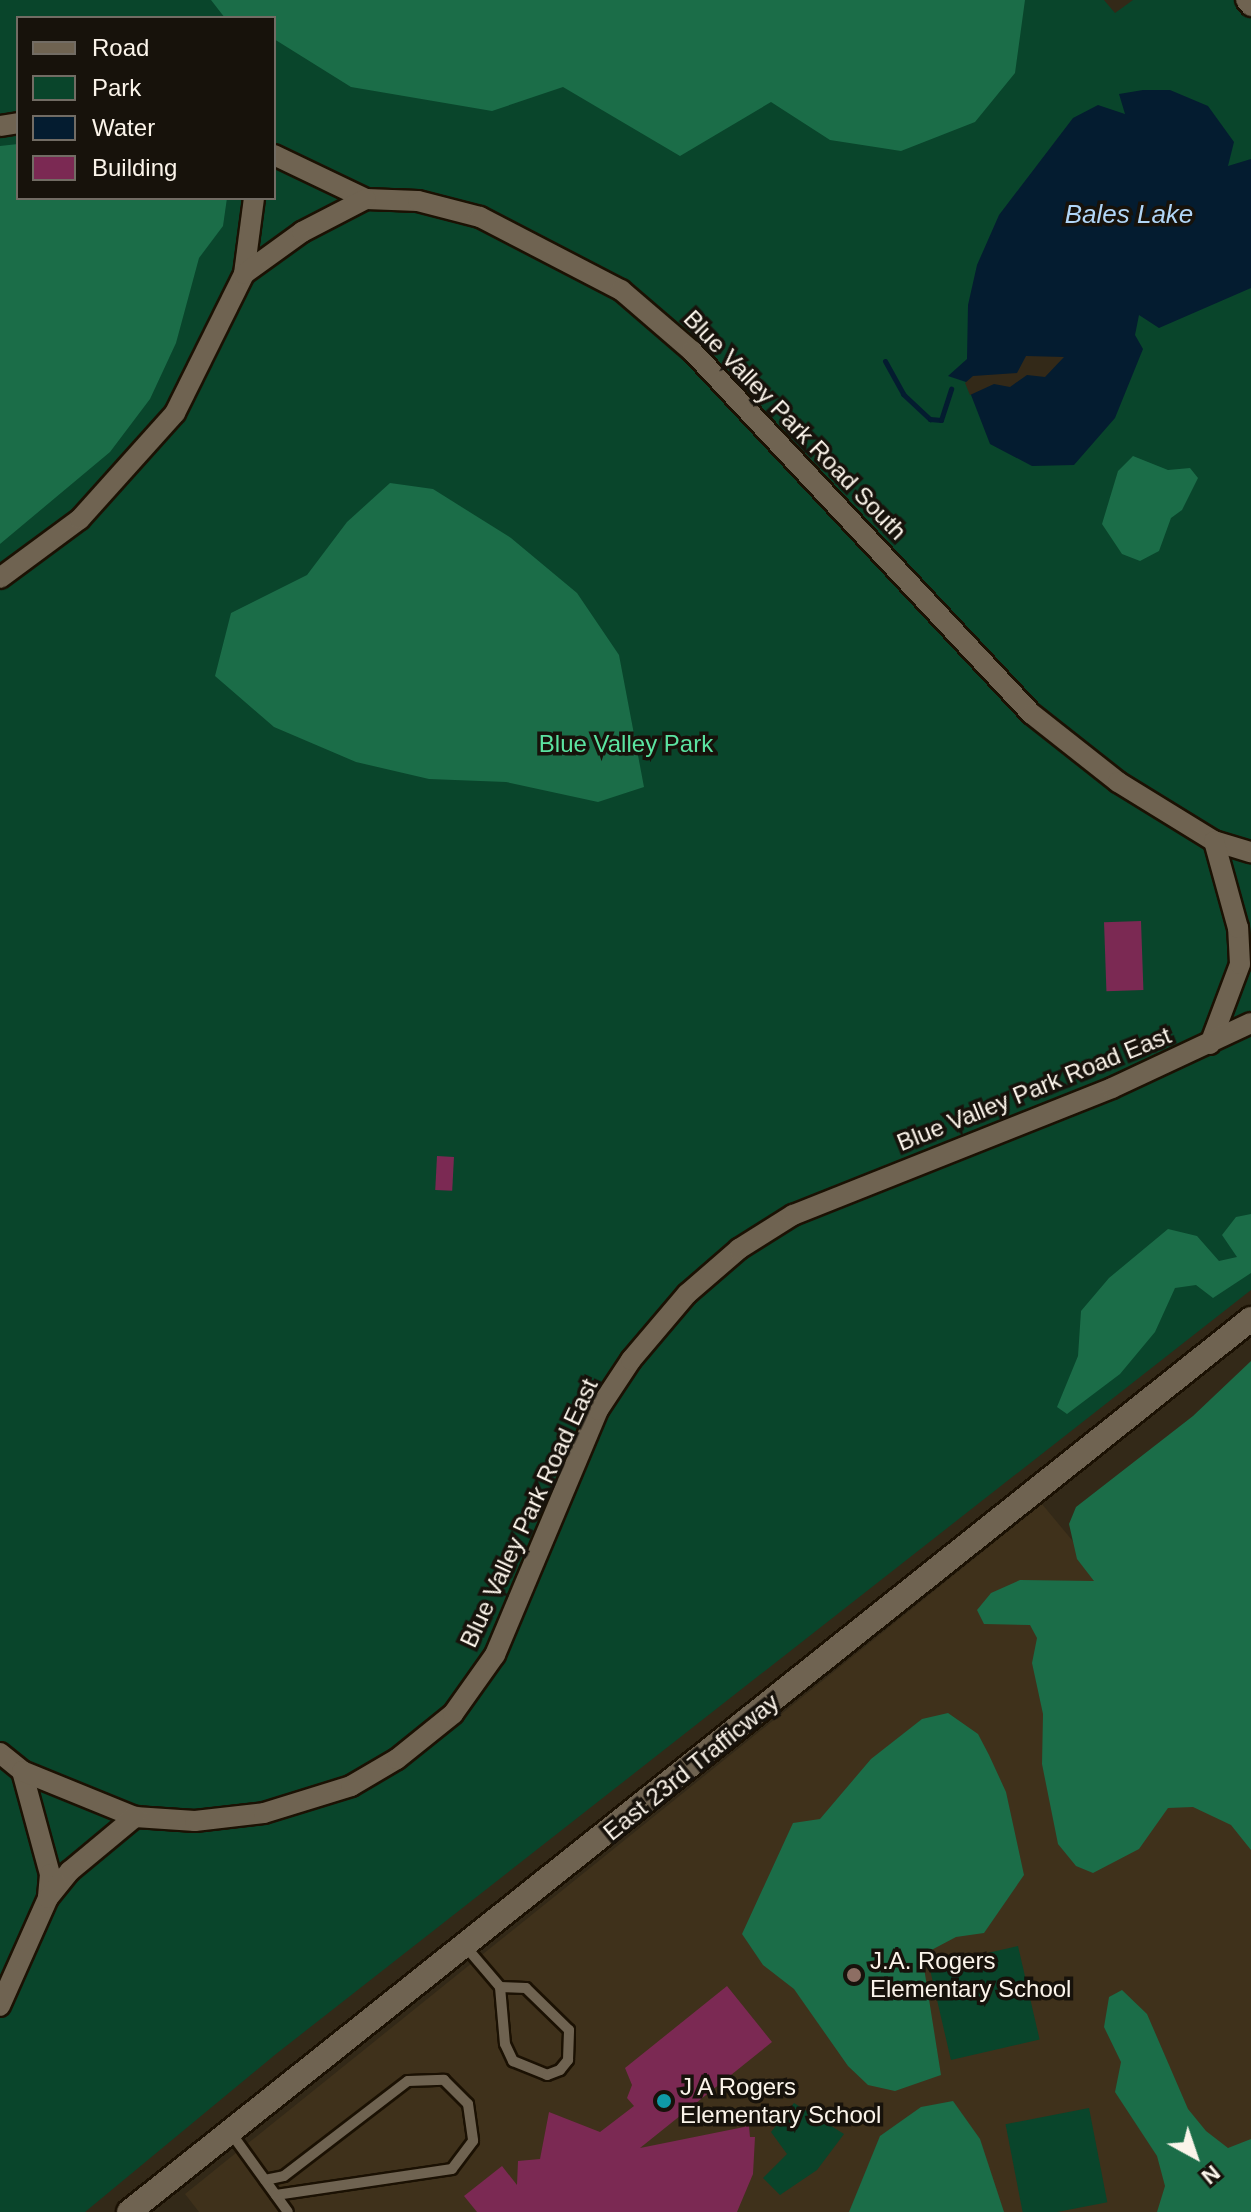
<!DOCTYPE html>
<style>
body{margin:0}
#map{position:relative;width:1251px;height:2212px;overflow:hidden;background:#332918;font-family:Helvetica,sans-serif}
div>[style]{position:absolute}
.built>*{inset:0;background:#3f311b}
.green>*{inset:0;background:#09452b;transform-origin:0 0}
.forest>*{inset:0;background:#1b6d48}
.water>*{inset:0;background:#041c30}
.pier>*{inset:0;background:#332918}
.stream>*{height:5px;margin:-2.5px;padding:0 2.5px;transform-origin:2.5px;border-radius:2.5px;background:#041c30}
.building>*{inset:0;background:#7b2953;transform-origin:0 0}
.roads{filter:drop-shadow(2px 0 #1b1103) drop-shadow(-2px 0 #1b1103) drop-shadow(0 2px #1b1103) drop-shadow(0 -2px #1b1103)}
.service>*{height:10px;margin:-5px;padding:0 5px;transform-origin:5px;border-radius:5px;background:#6f6351}
.minor>*{height:20px;margin:-10px;padding:0 10px;transform-origin:10px;border-radius:10px;background:#6f6351}
.secondary>*{height:24px;margin:-12px;padding:0 12px;transform-origin:12px;border-radius:12px;background:#6f6351}
.dots>*{width:22px;height:22px;translate:-50% -50%;box-sizing:border-box;border:4px solid #17120b;border-radius:50%}
span{translate:-50% -50%;white-space:nowrap;text-align:center;line-height:1.15;-webkit-text-stroke:7px #17120b;paint-order:stroke}
.street-label{font-size:24px;color:#fbf4ea}
.park-label{font-size:24px;color:#5be3a1}
.poi-label{font-size:24px;color:#fbf4ea}
.left{translate:0 -50%;text-align:left}
.water-label{font-size:26px;color:#b1d6f7;font-style:italic}
.legend{position:absolute;left:16px;top:16px;width:260px;height:184px;box-sizing:border-box;background:#17120b;border:2px solid #726c64;margin:0;padding:10px 14px;list-style:none;font-size:24px;color:#fbf4ea}
.legend li{display:flex;align-items:center;gap:16px;height:40px}
.legend b{width:40px;border:2px solid #726c64}
.north{position:absolute;left:1155px;top:2116px;width:80px;height:80px;-webkit-text-stroke:6px #17120b;paint-order:stroke;rotate:140deg;font-size:22px;font-weight:700;line-height:32px;text-align:center;color:#fbf4ea}
.north::after{content:'';display:block;margin:auto;width:28px;height:36px;background:#fbf4ea;clip-path:polygon(50% 0,100% 100%,50% 72%,0 100%)}
</style>
<div id="map">
<div class="built">
<div style="clip-path:polygon(1042px 1504px,1251px 1755px,1251px 2212px,199px 2212px,185px 2194px)"></div>
</div>
<div class="green">
<div style="clip-path:polygon(evenodd,0 0,1104px 0,1115px 13px,1133px 0,1237px 0,1251px 17px,1251px 1290px,276px 2054px,85px 2212px,0 2212px,0 0,18px 18px,274px 18px,274px 198px,18px 198px,18px 18px)"></div>
<div style="left:1018px;top:1946px;width:96px;height:91px;rotate:77deg"></div>
<div style="clip-path:polygon(794px 2103px,844px 2134px,817px 2170px,780px 2195px,763px 2178px,787px 2154px,771px 2132px)"></div>
<div style="left:1089px;top:2108px;width:96px;height:85px;rotate:79deg"></div>
</div>
<div class="forest">
<div style="clip-path:polygon(211px 0,1025px 0,1015px 73px,975px 122px,901px 151px,830px 140px,771px 102px,680px 156px,563px 87px,492px 111px,351px 87px,274px 39px,274px 18px,225px 18px)"></div>
<div style="clip-path:polygon(18px 144px,18px 198px,227px 198px,223px 226px,199px 258px,176px 343px,150px 399px,110px 452px,0 544px,0 146px)"></div>
<div style="clip-path:polygon(1133px 456px,1168px 470px,1190px 468px,1198px 478px,1182px 510px,1171px 518px,1159px 551px,1140px 561px,1122px 554px,1102px 524px,1118px 471px)"></div>
<div style="clip-path:polygon(390px 483px,433px 489px,511px 538px,577px 593px,619px 655px,644px 787px,598px 802px,506px 782px,429px 779px,356px 762px,274px 727px,215px 676px,231px 613px,307px 575px,347px 522px)"></div>
<div style="clip-path:polygon(1251px 1214px,1251px 1273px,1213px 1298px,1196px 1285px,1175px 1288px,1155px 1332px,1120px 1374px,1067px 1414px,1057px 1407px,1078px 1356px,1081px 1311px,1109px 1278px,1168px 1229px,1197px 1236px,1219px 1261px,1237px 1257px,1222px 1235px,1236px 1217px)"></div>
<div style="clip-path:polygon(1251px 1361px,1251px 1850px,1231px 1825px,1193px 1807px,1168px 1808px,1139px 1849px,1093px 1873px,1076px 1866px,1058px 1844px,1042px 1764px,1043px 1714px,1032px 1663px,1037px 1638px,1030px 1625px,984px 1624px,977px 1610px,991px 1593px,1020px 1580px,1094px 1581px,1077px 1559px,1069px 1524px,1076px 1507px,1193px 1416px)"></div>
<div style="clip-path:polygon(948px 1713px,978px 1734px,989px 1755px,1006px 1792px,1024px 1875px,984px 1933px,956px 1937px,922px 1955px,941px 2075px,895px 2091px,868px 2085px,848px 2066px,794px 1989px,763px 1965px,742px 1934px,793px 1823px,820px 1819px,871px 1759px,922px 1719px)"></div>
<div style="clip-path:polygon(1122px 1990px,1147px 2014px,1188px 2109px,1206px 2131px,1228px 2148px,1251px 2139px,1251px 2212px,1157px 2212px,1165px 2186px,1157px 2156px,1115px 2092px,1121px 2062px,1104px 2027px,1109px 1997px)"></div>
<div style="clip-path:polygon(953px 2101px,980px 2139px,1004px 2212px,849px 2212px,880px 2136px,921px 2107px)"></div>
</div>
<div class="water">
<div style="clip-path:polygon(1143px 90px,1170px 90px,1208px 106px,1234px 142px,1228px 166px,1251px 159px,1251px 288px,1159px 328px,1139px 315px,1135px 335px,1143px 349px,1115px 418px,1074px 465px,1032px 466px,990px 444px,966px 382px,948px 376px,967px 359px,968px 305px,977px 265px,999px 215px,1073px 118px,1098px 105px,1125px 114px,1119px 94px)"></div>
</div>
<div class="pier">
<div style="clip-path:polygon(1026px 356px,1064px 357px,1045px 377px,1027px 375px,1010px 387px,994px 384px,970px 395px,965px 383px,973px 376px,1017px 373px)"></div>
</div>
<div class="stream">
<div style="left:885px;top:361px;width:38px;rotate:61deg"></div>
<div style="left:903px;top:394px;width:37px;rotate:43deg"></div>
<div style="left:930px;top:419px;width:11px;rotate:5deg"></div>
<div style="left:941px;top:420px;width:33px;rotate:-72deg"></div>
</div>
<div class="building">
<div style="left:1141px;top:921px;width:69px;height:37px;rotate:88deg"></div>
<div style="left:437px;top:1156px;width:17px;height:34px;rotate:3deg"></div>
<div style="clip-path:polygon(727px 1986px,772px 2042px,640px 2148px,749px 2126px,750px 2137px,755px 2137px,753px 2174px,737px 2212px,477px 2212px,464px 2196px,502px 2166px,517px 2185px,518px 2161px,540px 2159px,549px 2112px,600px 2132px,634px 2106px,627px 2098px,632px 2085px,625px 2068px)"></div>
</div>
<div class="roads">
<div class="service">
<div style="left:466px;top:1947px;width:52px;rotate:49.6deg"></div>
<div style="left:500px;top:1987px;width:57px;rotate:85deg"></div>
<div style="left:505px;top:2044px;width:19px;rotate:65deg"></div>
<div style="left:513px;top:2061px;width:37px;rotate:22deg"></div>
<div style="left:547px;top:2075px;width:14px;rotate:-21deg"></div>
<div style="left:560px;top:2070px;width:13px;rotate:-51deg"></div>
<div style="left:568px;top:2060px;width:30px;rotate:-88deg"></div>
<div style="left:569px;top:2030px;width:60px;rotate:-135.7deg"></div>
<div style="left:526px;top:1988px;width:26px;rotate:-178deg"></div>
<div style="left:231px;top:2133px;width:97px;rotate:54.2deg"></div>
<div style="left:265px;top:2180px;width:19px;rotate:-12deg"></div>
<div style="left:284px;top:2176px;width:156px;rotate:-37.5deg"></div>
<div style="left:408px;top:2081px;width:36px;rotate:-2deg"></div>
<div style="left:444px;top:2080px;width:34px;rotate:45deg"></div>
<div style="left:468px;top:2104px;width:37px;rotate:82deg"></div>
<div style="left:473px;top:2141px;width:35px;rotate:127deg"></div>
<div style="left:452px;top:2169px;width:178px;rotate:171.6deg"></div>
</div>
<div class="minor">
<div style="left:1246px;top:0;width:8px;rotate:50deg"></div>
<div style="left:0;top:126px;width:18px;rotate:-9deg"></div>
<div style="left:274px;top:155px;width:102px;rotate:25.6deg"></div>
<div style="left:366px;top:199px;width:52px;rotate:2.2deg"></div>
<div style="left:418px;top:201px;width:64px;rotate:14.5deg"></div>
<div style="left:480px;top:217px;width:159px;rotate:27.4deg"></div>
<div style="left:621px;top:290px;width:94px;rotate:40.7deg"></div>
<div style="left:692px;top:351px;width:497px;rotate:46.9deg"></div>
<div style="left:1032px;top:714px;width:110px;rotate:38.3deg"></div>
<div style="left:1118px;top:782px;width:113px;rotate:31.6deg"></div>
<div style="left:1214px;top:841px;width:39px;rotate:17deg"></div>
<div style="left:244px;top:274px;width:77px;rotate:-82.5deg"></div>
<div style="left:0;top:578px;width:99px;rotate:-36.4deg"></div>
<div style="left:80px;top:519px;width:142px;rotate:-48.1deg"></div>
<div style="left:175px;top:413px;width:155px;rotate:-63.6deg"></div>
<div style="left:244px;top:274px;width:72px;rotate:-35.9deg"></div>
<div style="left:302px;top:232px;width:72px;rotate:-27.3deg"></div>
<div style="left:1210px;top:1044px;width:85px;rotate:-69.4deg"></div>
<div style="left:1240px;top:964px;width:36px;rotate:-93deg"></div>
<div style="left:1238px;top:928px;width:90px;rotate:-105.4deg"></div>
<div style="left:0;top:1753px;width:28px;rotate:39deg"></div>
<div style="left:22px;top:1771px;width:107px;rotate:74.8deg"></div>
<div style="left:50px;top:1874px;width:24px;rotate:95deg"></div>
<div style="left:48px;top:1898px;width:118px;rotate:114deg"></div>
<div style="left:22px;top:1771px;width:122px;rotate:22.2deg"></div>
<div style="left:135px;top:1817px;width:60px;rotate:3.8deg"></div>
<div style="left:195px;top:1821px;width:69px;rotate:-6.6deg"></div>
<div style="left:264px;top:1813px;width:91px;rotate:-17.2deg"></div>
<div style="left:351px;top:1786px;width:53px;rotate:-30.4deg"></div>
<div style="left:397px;top:1759px;width:72px;rotate:-38.8deg"></div>
<div style="left:453px;top:1714px;width:72px;rotate:-54.6deg"></div>
<div style="left:495px;top:1655px;width:266px;rotate:-67.2deg"></div>
<div style="left:598px;top:1410px;width:60px;rotate:-56.6deg"></div>
<div style="left:631px;top:1360px;width:87px;rotate:-49.7deg"></div>
<div style="left:687px;top:1294px;width:69px;rotate:-40.9deg"></div>
<div style="left:739px;top:1249px;width:64px;rotate:-32.2deg"></div>
<div style="left:793px;top:1215px;width:343px;rotate:-21.7deg"></div>
<div style="left:1112px;top:1088px;width:153px;rotate:-25.1deg"></div>
<div style="left:48px;top:1898px;width:35px;rotate:-51deg"></div>
<div style="left:70px;top:1871px;width:85px;rotate:-39.7deg"></div>
</div>
<div class="secondary">
<div style="left:129px;top:2212px;width:1434px;rotate:-38.52deg"></div>
</div>
</div>
<div class="dots">
<div style="left:854px;top:1975px;background:#8d6e63"></div>
<div style="left:664px;top:2101px;background:#0f9aa8"></div>
</div>
<div class="street-label">
<span style="left:795px;top:425px;rotate:46deg">Blue Valley Park Road South</span>
<span style="left:1034px;top:1089px;rotate:-22deg">Blue Valley Park Road East</span>
<span style="left:529px;top:1513px;rotate:-65deg">Blue Valley Park Road East</span>
<span style="left:691px;top:1767px;rotate:-39deg">East 23rd Trafficway</span>
</div>
<div class="park-label">
<span style="left:626px;top:744px">Blue Valley Park</span>
</div>
<div class="poi-label">
<span class="left" style="left:870px;top:1975px">J.A. Rogers<br>Elementary School</span>
<span class="left" style="left:680px;top:2101px">J A Rogers<br>Elementary School</span>
</div>
<div class="water-label">
<span style="left:1129px;top:215px">Bales Lake</span>
</div>
<ul class="legend">
<li><b style="height:10px;background:#6f6351"></b>Road</li>
<li><b style="height:22px;background:#09452b"></b>Park</li>
<li><b style="height:22px;background:#041c30"></b>Water</li>
<li><b style="height:22px;background:#7b2953"></b>Building</li>
</ul>
<div class="north">N</div>
</div>
